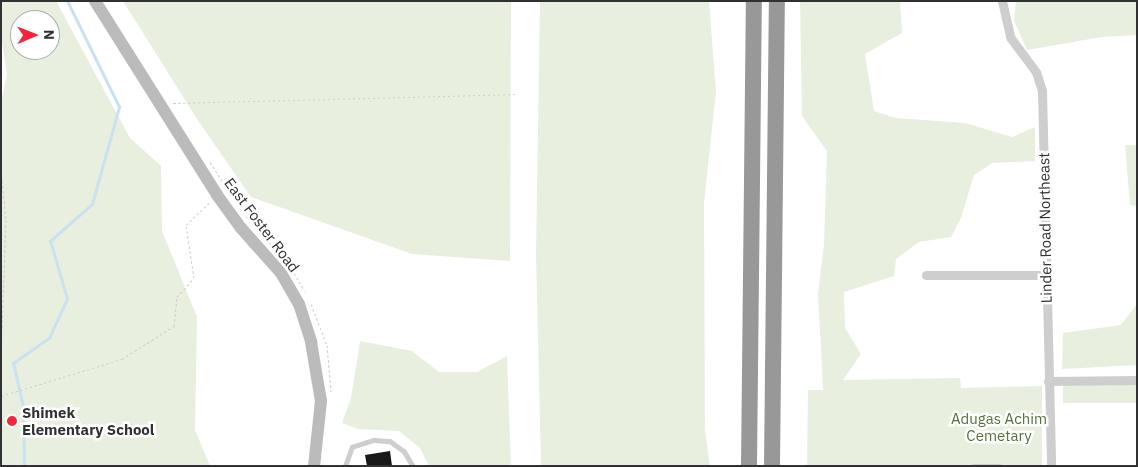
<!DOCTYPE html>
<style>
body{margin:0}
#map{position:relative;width:1138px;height:467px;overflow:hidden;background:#fff;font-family:"IBM Plex Sans",sans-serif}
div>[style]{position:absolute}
.green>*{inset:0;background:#e8efde;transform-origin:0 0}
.stream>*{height:2.5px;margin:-1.25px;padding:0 1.25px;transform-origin:1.25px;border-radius:1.25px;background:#c9e2f0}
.building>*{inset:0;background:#181818}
.path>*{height:1px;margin-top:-0.5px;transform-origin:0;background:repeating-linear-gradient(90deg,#cecece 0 2.5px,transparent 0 5px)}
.lane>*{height:4.5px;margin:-2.25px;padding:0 2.25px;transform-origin:2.25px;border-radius:2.25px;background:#cecece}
.street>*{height:9px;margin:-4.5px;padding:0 4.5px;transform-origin:4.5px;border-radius:4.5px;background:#cecece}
.secondary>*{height:12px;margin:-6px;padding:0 6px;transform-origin:6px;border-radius:6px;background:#bbb}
.highway>*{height:16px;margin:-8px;padding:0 8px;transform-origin:8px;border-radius:8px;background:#989898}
.dots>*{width:14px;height:14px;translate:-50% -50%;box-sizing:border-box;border:2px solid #fff;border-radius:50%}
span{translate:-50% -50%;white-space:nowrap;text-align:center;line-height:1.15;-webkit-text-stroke:5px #fff;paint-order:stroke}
.street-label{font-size:15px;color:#313131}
.poi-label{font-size:15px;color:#313131;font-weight:700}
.left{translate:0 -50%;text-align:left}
.park-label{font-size:15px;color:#567139}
.frame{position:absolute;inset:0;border:2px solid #313131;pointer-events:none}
.north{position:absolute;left:10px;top:10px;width:50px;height:50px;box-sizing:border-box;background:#fff;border:1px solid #adadad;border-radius:50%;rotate:89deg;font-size:14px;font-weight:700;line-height:20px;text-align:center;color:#313131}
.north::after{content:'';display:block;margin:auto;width:18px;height:22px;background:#f5253e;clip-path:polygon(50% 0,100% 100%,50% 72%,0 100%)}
</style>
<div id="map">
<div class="green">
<div style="clip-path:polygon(evenodd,1px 1px,56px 1px,130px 138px,161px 166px,162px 231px,197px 317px,195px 430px,210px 466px,1px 466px,1px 103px,7px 74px,1px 36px,1px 1px,20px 20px,50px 20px,50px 50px,20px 50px,20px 20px)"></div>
<div style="clip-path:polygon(123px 1px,511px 1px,510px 261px,412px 254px,251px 197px,197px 119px)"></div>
<div style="clip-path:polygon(540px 1px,709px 1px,716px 92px,704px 203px,705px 430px,710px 466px,541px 466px,536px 255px)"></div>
<div style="clip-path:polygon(800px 1px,900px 1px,902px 33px,865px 54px,874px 111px,896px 118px,965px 123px,1012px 137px,1035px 127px,1035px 161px,992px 163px,974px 175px,961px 218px,951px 237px,919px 242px,896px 259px,894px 276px,844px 292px,845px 328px,861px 354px,843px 380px,960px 378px,961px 388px,1042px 386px,1042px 466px,807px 466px,808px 390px,823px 390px,818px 294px,824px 244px,827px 151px,802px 116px)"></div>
<div style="clip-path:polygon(1016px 1px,1137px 1px,1137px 35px,1102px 37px,1027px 50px,1014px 21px)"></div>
<div style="clip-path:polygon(1125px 145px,1137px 145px,1137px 206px,1130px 205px)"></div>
<div style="clip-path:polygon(1137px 304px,1137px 365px,1062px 369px,1063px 333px,1121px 325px)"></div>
<div style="clip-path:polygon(360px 341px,412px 351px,439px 372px,477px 372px,507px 356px,511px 466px,429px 466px,420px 448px,399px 431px,358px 429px,342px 423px,351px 398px)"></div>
<div style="left:1137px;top:385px;width:18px;height:74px;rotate:90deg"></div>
</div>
<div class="stream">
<div style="left:24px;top:466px;width:59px;rotate:-91deg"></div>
<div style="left:23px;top:407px;width:45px;rotate:-102.8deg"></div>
<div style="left:13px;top:363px;width:44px;rotate:-34.8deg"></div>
<div style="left:49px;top:338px;width:43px;rotate:-65.2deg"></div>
<div style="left:67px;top:299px;width:60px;rotate:-106.3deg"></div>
<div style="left:50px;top:241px;width:56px;rotate:-41.4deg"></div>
<div style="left:92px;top:204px;width:101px;rotate:-74.4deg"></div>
<div style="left:119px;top:107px;width:118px;rotate:-116.1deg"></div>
</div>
<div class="building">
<div style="clip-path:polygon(390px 451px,392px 466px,367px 466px,365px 455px)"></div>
</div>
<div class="path">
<div style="left:173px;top:103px;width:344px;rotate:-1.5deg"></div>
<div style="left:210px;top:162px;width:33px;rotate:57deg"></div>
<div style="left:1px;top:171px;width:49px;rotate:84.2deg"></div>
<div style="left:6px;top:220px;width:134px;rotate:92.1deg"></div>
<div style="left:246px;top:216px;width:61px;rotate:49deg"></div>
<div style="left:294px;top:273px;width:21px;rotate:59deg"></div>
<div style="left:311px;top:304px;width:44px;rotate:68.7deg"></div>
<div style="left:327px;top:345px;width:47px;rotate:85.1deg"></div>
<div style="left:1px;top:396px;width:127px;rotate:-17deg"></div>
<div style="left:122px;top:359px;width:62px;rotate:-32.4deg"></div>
<div style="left:174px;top:326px;width:29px;rotate:-84deg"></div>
<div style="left:177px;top:297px;width:25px;rotate:-48deg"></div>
<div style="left:194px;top:278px;width:54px;rotate:-98.6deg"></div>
<div style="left:186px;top:225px;width:32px;rotate:-44deg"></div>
</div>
<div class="lane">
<div style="left:345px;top:466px;width:20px;rotate:-70deg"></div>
<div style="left:352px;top:447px;width:23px;rotate:-18deg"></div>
<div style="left:374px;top:440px;width:16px;rotate:4deg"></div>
<div style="left:390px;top:441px;width:17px;rotate:36deg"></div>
<div style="left:404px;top:451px;width:17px;rotate:59deg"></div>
<div style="left:973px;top:466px;width:27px"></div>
</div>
<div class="street">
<div style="left:1002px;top:1px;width:37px;rotate:77deg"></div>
<div style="left:1010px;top:37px;width:44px;rotate:53.4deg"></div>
<div style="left:1036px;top:72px;width:20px;rotate:72deg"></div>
<div style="left:1042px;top:91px;width:375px;rotate:88.6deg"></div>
<div style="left:926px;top:275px;width:120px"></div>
<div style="left:1048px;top:381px;width:89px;rotate:-0.6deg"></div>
</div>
<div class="secondary">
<div style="left:95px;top:1px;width:229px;rotate:57.8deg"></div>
<div style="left:217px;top:195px;width:41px;rotate:54deg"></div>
<div style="left:241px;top:228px;width:60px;rotate:48.4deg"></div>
<div style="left:281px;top:273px;width:36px;rotate:60deg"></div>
<div style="left:299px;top:304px;width:40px;rotate:72deg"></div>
<div style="left:311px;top:342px;width:60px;rotate:80.4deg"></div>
<div style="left:321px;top:401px;width:65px;rotate:96.1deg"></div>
</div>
<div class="highway">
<div style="left:749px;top:466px;width:465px;rotate:-89.4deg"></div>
<div style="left:772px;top:466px;width:465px;rotate:-89.4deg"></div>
</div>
<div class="dots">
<div style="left:12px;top:421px;background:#f5253e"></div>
</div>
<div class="street-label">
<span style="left:262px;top:225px;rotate:53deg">East Foster Road</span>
<span style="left:1045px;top:228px;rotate:-91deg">Linder Road Northeast</span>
</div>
<div class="poi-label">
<span class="left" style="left:22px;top:421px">Shimek<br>Elementary School</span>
</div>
<div class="park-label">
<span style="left:999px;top:427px">Adugas Achim<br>Cemetary</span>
</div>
<div class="frame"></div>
<div class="north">N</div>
</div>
